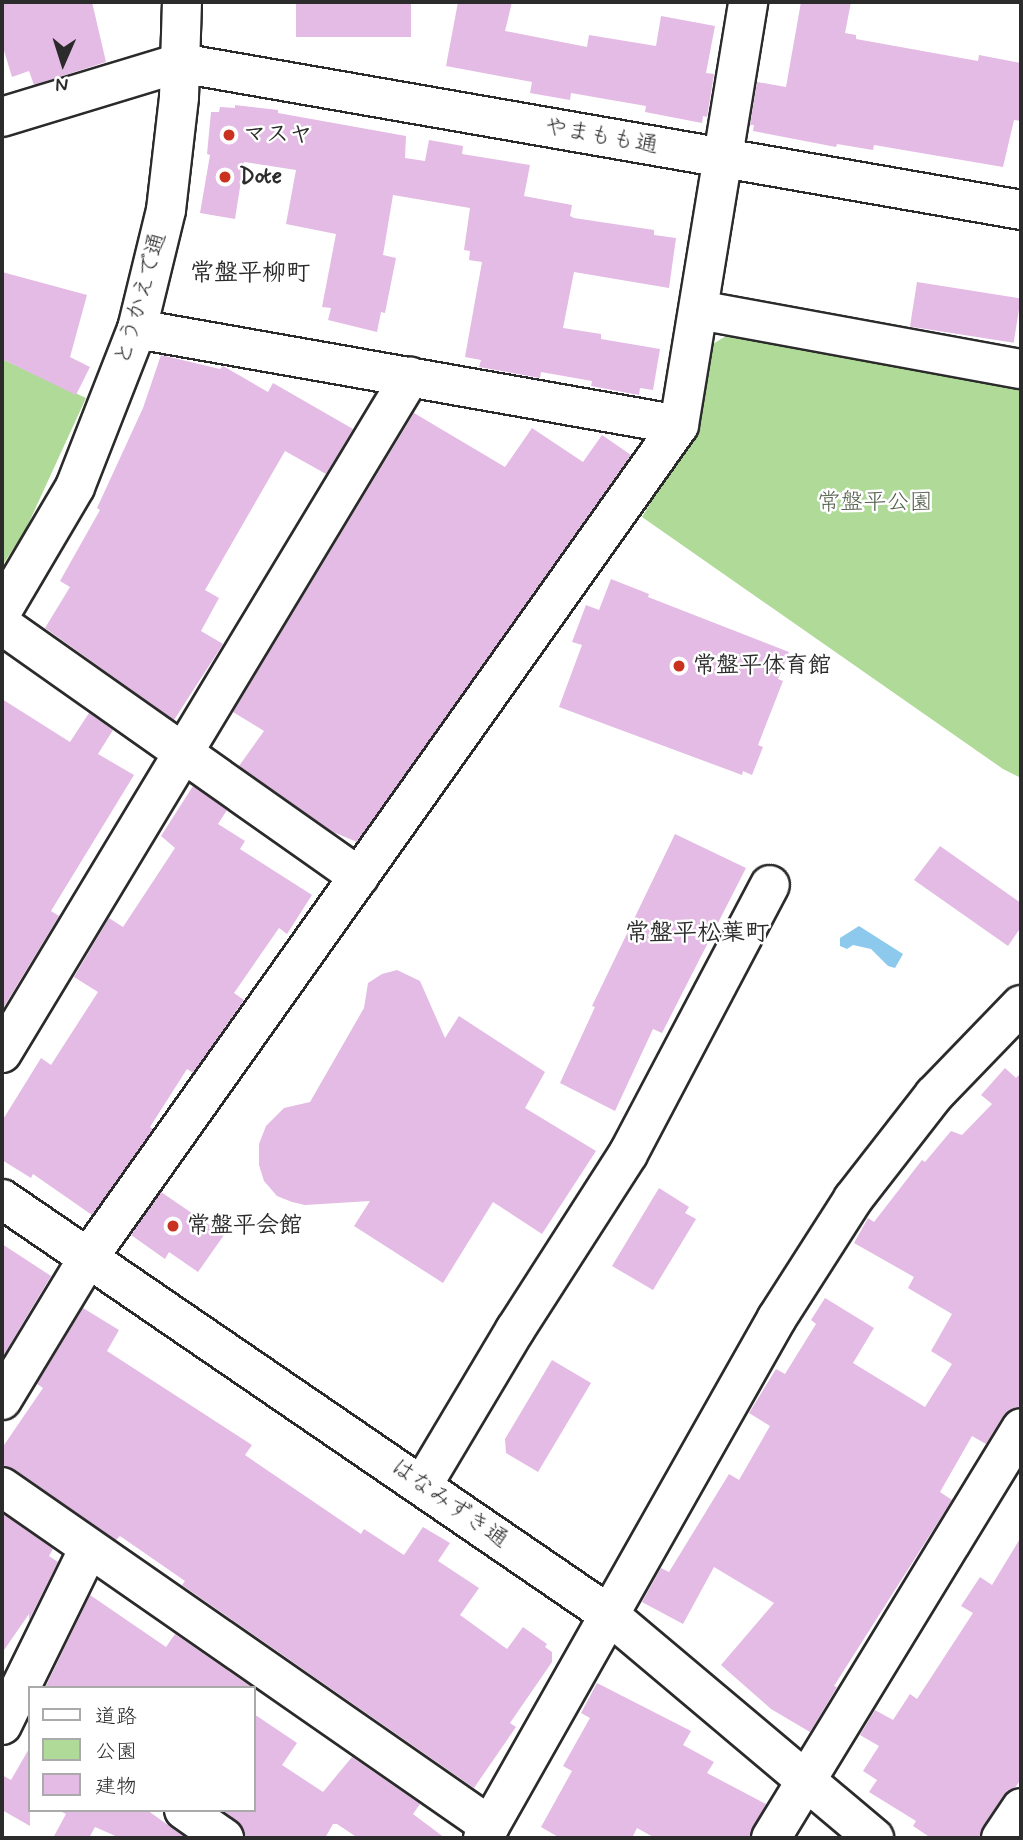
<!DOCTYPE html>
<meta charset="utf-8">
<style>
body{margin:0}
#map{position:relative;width:1023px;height:1840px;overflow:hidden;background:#fff;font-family:Mynerve,"Klee One",sans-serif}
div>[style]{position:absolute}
.green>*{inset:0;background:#b0da98}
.water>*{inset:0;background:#8cc9ec}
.building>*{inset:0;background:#e3bbe4;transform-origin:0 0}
.roads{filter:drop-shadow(2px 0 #2b2b2b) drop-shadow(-2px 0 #2b2b2b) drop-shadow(0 2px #2b2b2b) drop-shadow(0 -2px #2b2b2b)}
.minor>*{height:38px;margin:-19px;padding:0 19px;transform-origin:19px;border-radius:19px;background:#fff}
.tertiary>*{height:38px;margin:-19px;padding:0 19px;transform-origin:19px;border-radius:19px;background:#fff}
.dots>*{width:19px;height:19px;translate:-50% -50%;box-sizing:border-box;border:4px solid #fff;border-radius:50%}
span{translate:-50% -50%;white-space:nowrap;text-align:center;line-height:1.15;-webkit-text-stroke:5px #fff;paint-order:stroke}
.poi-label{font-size:23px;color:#2b2b2b;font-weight:700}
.left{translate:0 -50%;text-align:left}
.street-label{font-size:23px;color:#2b2b2b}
.park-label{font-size:23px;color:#53604c}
.neighbourhood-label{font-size:24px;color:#2b2b2b;font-weight:700}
.frame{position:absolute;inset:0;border:4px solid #2b2b2b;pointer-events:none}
.legend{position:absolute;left:28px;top:1686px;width:228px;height:126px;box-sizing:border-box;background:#fff;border:2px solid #aaa;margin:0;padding:9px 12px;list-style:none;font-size:21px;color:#2b2b2b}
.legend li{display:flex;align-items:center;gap:14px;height:35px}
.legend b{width:35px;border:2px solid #aaa}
.north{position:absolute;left:28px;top:28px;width:70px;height:70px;-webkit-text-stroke:5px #fff;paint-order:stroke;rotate:183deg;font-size:19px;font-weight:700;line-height:28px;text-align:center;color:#2b2b2b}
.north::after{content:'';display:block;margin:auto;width:24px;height:32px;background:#2b2b2b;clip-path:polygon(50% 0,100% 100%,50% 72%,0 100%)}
</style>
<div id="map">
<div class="green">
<div style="clip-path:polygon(736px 330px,1021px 383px,1021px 778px,1003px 769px,642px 517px,694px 430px,711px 345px)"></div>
<div style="clip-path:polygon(2px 359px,86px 398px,25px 531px,2px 566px)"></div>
</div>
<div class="water">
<div style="clip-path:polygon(859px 926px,903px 954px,895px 968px,888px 966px,871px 949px,853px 945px,847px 949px,840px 946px,840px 938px)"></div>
</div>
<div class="building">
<div style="clip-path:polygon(2px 2px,92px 2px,106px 62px,34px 85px,29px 71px,12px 77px,2px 44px)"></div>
<div style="left:296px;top:2px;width:115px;height:35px"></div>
<div style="clip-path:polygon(458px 2px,512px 2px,505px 31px,587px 47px,589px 35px,656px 46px,661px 16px,715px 26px,706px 73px,714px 74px,707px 117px,703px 116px,702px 123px,645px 112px,646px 106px,571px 93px,570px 100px,530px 93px,532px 82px,446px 66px)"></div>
<div style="clip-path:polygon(801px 2px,851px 2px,845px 33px,856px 35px,856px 39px,978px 61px,979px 55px,1021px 63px,1021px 121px,1014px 120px,1003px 167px,874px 145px,873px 150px,837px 144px,836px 147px,753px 131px,754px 125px,750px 125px,757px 82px,786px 87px)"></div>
<div style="clip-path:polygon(235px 105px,278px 110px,278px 113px,406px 136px,405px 158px,425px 161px,429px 140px,463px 146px,462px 154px,530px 165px,524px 196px,572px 205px,570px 216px,574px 218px,654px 230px,654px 235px,676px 238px,669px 288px,574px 272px,563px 328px,601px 334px,601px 339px,660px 349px,653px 390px,640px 388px,639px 395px,591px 386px,592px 381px,541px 372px,540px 378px,479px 367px,481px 360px,465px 357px,482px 262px,469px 260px,470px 251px,464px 250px,470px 208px,393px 195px,383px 255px,396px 258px,385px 313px,381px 312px,377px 332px,328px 320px,331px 308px,322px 307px,336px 234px,286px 224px,296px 170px,244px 162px,235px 219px,200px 213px,210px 155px,207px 154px,211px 112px,219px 112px,220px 107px,235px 108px)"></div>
<div style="clip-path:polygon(2px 272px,87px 295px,70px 357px,90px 367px,76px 395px,2px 359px)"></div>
<div style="left:917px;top:282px;width:105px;height:45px;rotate:9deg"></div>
<div style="clip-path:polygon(161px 355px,220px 369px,223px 366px,268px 392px,273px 383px,353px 429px,326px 474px,285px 451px,205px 590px,219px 598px,201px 631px,223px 644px,174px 720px,45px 628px,70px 587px,60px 581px,100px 510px,97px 508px,143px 408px)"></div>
<div style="clip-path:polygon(414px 413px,505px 467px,532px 428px,583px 462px,602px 435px,631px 455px,357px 842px,333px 832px,239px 766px,264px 731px,233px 712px)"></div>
<div style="clip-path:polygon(611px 579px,649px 594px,648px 597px,789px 652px,778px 679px,783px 681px,758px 745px,763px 747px,752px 775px,743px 771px,742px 775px,559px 707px,582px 645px,572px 642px,586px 605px,599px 610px)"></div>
<div style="clip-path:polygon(2px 699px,70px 742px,89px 713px,113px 730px,98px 754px,134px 775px,51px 911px,59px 916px,2px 1010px)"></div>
<div style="clip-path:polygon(193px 786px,227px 810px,218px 824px,245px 841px,240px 849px,312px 895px,287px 934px,279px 928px,234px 993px,244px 1000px,193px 1073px,187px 1069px,150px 1127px,153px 1129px,92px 1215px,33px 1174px,31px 1178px,2px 1160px,2px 1121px,41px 1058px,51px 1065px,98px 992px,74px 977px,109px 918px,123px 927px,175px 848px,161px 836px)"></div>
<div style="clip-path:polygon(675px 834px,746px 868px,662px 1033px,653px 1029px,615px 1111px,560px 1083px,595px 1007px,592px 1006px)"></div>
<div style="clip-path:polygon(940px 846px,1021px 903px,1021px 927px,1008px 946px,914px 880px)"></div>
<div style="clip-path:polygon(397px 970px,420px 981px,445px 1038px,459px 1016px,545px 1072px,525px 1108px,596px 1151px,542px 1234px,493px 1202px,443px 1283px,354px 1226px,370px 1201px,305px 1205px,292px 1202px,277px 1196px,264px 1181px,259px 1165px,259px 1144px,266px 1126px,284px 1108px,310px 1102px,364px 1008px,368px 983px,382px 974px)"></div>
<div style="clip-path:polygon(1005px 1068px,1016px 1078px,1021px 1073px,1021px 1406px,1011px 1409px,1003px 1416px,986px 1444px,972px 1436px,940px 1492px,952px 1500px,834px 1686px,837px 1687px,810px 1732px,771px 1709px,721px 1665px,774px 1603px,714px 1567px,683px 1624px,642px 1602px,661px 1568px,669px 1572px,729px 1474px,739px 1480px,770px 1426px,749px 1413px,776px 1369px,785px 1374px,816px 1324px,811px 1320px,825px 1298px,874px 1328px,853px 1363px,925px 1407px,952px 1364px,931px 1351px,952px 1314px,908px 1288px,914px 1277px,854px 1243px,868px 1218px,874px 1222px,922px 1160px,925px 1162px,951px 1131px,962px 1135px,992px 1104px,981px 1095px)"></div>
<div style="clip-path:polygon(659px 1188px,689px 1207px,685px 1213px,696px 1219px,653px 1290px,612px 1266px)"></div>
<div style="clip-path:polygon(161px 1192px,224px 1235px,198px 1272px,169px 1252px,165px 1259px,131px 1235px)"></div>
<div style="clip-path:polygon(2px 1244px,51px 1276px,2px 1358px)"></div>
<div style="clip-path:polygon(83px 1308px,119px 1330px,107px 1351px,252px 1445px,245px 1455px,361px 1534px,364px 1529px,404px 1555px,423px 1527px,450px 1543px,438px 1561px,479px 1588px,460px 1615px,507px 1649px,523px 1627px,547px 1644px,545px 1647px,552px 1652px,552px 1662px,510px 1723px,516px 1727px,474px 1788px,182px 1585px,185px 1581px,120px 1536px,116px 1540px,14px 1469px,2px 1465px,2px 1448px,43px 1388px,37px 1384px)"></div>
<div style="clip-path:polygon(552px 1360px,591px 1383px,538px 1472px,506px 1453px,505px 1439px)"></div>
<div style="clip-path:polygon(2px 1513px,53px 1549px,49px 1556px,58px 1562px,29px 1620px,29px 1614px,2px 1653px)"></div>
<div style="clip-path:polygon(1021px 1537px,1021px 1779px,1015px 1788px,1003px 1796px,983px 1826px,979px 1838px,931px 1838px,913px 1826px,916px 1821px,869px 1792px,877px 1780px,863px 1771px,879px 1746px,860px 1735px,875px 1710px,893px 1720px,910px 1694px,917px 1699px,973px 1613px,961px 1606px,980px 1577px,992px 1585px)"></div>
<div style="clip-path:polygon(90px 1595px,166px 1647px,175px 1634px,253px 1688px,45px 1688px)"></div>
<div style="clip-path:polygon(597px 1683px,691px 1731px,683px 1745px,714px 1762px,707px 1773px,766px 1804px,749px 1838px,655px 1838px,637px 1828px,632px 1838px,560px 1838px,541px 1827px,572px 1771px,563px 1766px,590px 1718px,581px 1713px)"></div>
<div style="clip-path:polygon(254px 1714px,297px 1743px,282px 1765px,323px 1792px,352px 1757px,420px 1804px,413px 1814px,445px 1838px,358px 1838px,337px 1824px,333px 1824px,325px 1838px,246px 1838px,243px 1828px,223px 1810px,254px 1810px)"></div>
<div style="clip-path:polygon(30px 1747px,30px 1826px,2px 1810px,2px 1775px,11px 1780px)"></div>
<div style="clip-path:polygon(58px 1810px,147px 1810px,186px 1838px,120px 1838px,95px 1827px,89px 1838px,53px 1838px,66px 1814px)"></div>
</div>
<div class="roads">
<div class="minor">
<div style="left:2px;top:117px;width:186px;rotate:-16.9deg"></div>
<div style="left:699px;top:310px;width:327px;rotate:10.4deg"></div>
<div style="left:137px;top:329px;width:550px;rotate:10.04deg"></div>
<div style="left:2px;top:625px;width:437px;rotate:35.2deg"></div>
<div style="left:2px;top:1053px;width:790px;rotate:-58.89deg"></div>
<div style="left:2px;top:1400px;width:166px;rotate:-58.8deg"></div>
<div style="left:88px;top:1258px;width:1021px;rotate:-54.64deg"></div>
<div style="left:679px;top:425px;width:429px;rotate:-80.7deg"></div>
<div style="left:422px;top:1486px;width:182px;rotate:-59.2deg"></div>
<div style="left:515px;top:1330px;width:209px;rotate:-57.3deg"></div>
<div style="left:628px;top:1154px;width:304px;rotate:-62.2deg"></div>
<div style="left:2px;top:1487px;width:594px;rotate:34.79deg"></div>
<div style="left:2px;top:1725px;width:197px;rotate:-63.8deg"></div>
<div style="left:184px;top:1810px;width:49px;rotate:35deg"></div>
<div style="left:483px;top:1838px;width:597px;rotate:-60.52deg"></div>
<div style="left:777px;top:1318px;width:141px;rotate:-57.4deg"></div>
<div style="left:853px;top:1199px;width:132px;rotate:-52.1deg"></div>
<div style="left:934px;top:1095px;width:125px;rotate:-46deg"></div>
<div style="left:771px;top:1838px;width:480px;rotate:-58.6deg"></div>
<div style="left:1001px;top:1838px;width:36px;rotate:-56deg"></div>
</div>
<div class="tertiary">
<div style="left:180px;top:63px;width:854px;rotate:9.91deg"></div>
<div style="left:2px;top:611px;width:144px;rotate:-59.5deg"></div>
<div style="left:75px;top:487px;width:170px;rotate:-68.6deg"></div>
<div style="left:137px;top:329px;width:122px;rotate:-76.3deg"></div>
<div style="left:166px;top:210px;width:114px;rotate:-83.4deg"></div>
<div style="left:179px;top:97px;width:95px;rotate:-88.2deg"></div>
<div style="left:2px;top:1199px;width:734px;rotate:34.4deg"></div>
<div style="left:608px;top:1614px;width:348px;rotate:40.1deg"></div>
</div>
</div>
<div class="dots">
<div style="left:229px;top:135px;background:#c8321e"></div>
<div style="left:225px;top:177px;background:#c8321e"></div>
<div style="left:679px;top:666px;background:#c8321e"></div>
<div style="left:173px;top:1226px;background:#c8321e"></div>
</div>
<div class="poi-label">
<span class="left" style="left:243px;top:135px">マスヤ</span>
<span class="left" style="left:239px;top:177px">Dote</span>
<span class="left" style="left:693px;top:666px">常盤平体育館</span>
<span class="left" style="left:187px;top:1226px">常盤平会館</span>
</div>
<div class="street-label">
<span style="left:601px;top:137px;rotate:10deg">やまもも通</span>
<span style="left:141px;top:299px;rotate:-74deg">とうかえで通</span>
<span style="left:449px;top:1504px;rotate:35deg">はなみずき通</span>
</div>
<div class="park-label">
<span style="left:875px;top:503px">常盤平公園</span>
</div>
<div class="neighbourhood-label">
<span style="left:250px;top:274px">常盤平柳町</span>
<span style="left:697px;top:934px">常盤平松葉町</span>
</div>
<div class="frame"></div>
<ul class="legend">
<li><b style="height:9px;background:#fff"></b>道路</li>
<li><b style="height:19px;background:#b0da98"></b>公園</li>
<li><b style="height:19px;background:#e3bbe4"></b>建物</li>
</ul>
<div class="north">N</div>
</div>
